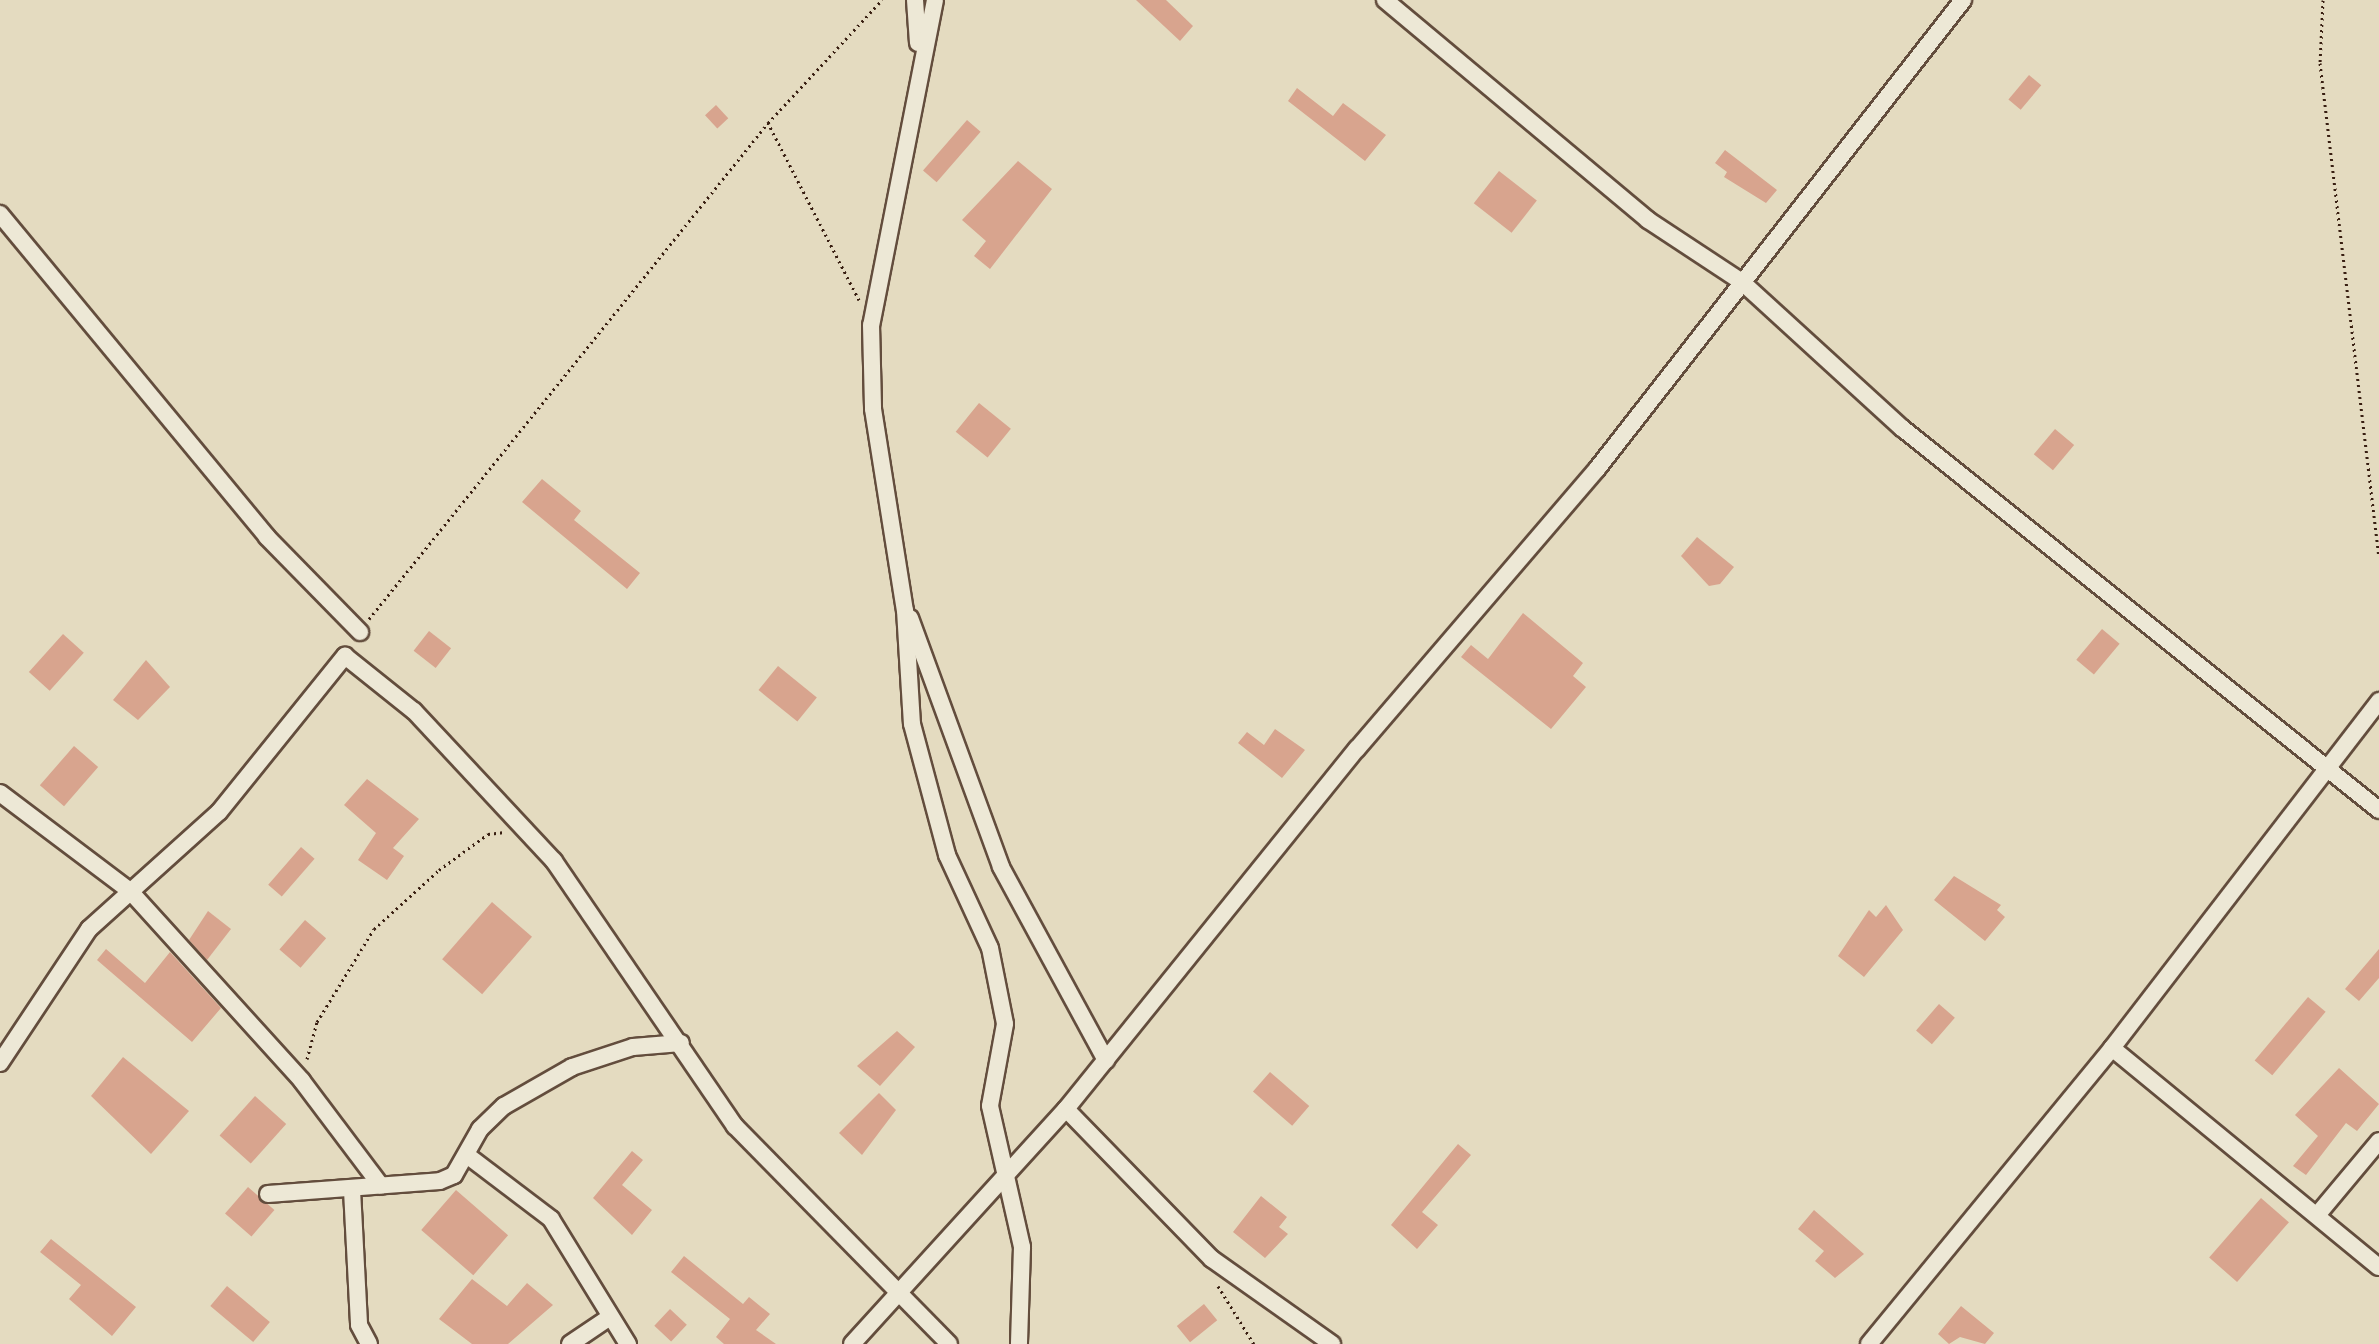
<!DOCTYPE html>
<style>
body{margin:0}
#map{position:relative;width:2379px;height:1344px;overflow:hidden;background:#e4dbc0;font-family:"IM FELL DW Pica",serif}
div>[style]{position:absolute}
.building>*{inset:0;background:#d8a48e;transform-origin:0 0}
.path>*{height:3px;margin-top:-1.5px;transform-origin:0;background:repeating-linear-gradient(90deg,#381e11 0 2px,transparent 0 6px)}
.roads{filter:drop-shadow(2px 0 #634d3d) drop-shadow(-2px 0 #634d3d) drop-shadow(0 2px #634d3d) drop-shadow(0 -2px #634d3d)}
.minor>*{height:16px;margin:-8px;padding:0 8px;transform-origin:8px;border-radius:8px;background:#ede8d6}
span{translate:-50% -50%;white-space:nowrap;text-align:center;line-height:1.15;-webkit-text-stroke:6px #ede8d6;paint-order:stroke}
</style>
<div id="map">
<div class="building">
<div style="clip-path:polygon(1136px 0,1166px 0,1193px 26px,1180px 41px)"></div>
<div style="left:2029px;top:75px;width:16px;height:32px;rotate:40deg"></div>
<div style="clip-path:polygon(1297px 88px,1333px 116px,1343px 103px,1386px 135px,1365px 161px,1288px 101px)"></div>
<div style="left:716px;top:105px;width:18px;height:15px;rotate:47deg"></div>
<div style="left:967px;top:120px;width:18px;height:67px;rotate:41deg"></div>
<div style="clip-path:polygon(1725px 150px,1777px 190px,1766px 203px,1724px 177px,1727px 172px,1715px 163px)"></div>
<div style="clip-path:polygon(1018px 161px,1052px 189px,990px 269px,974px 256px,986px 241px,962px 220px)"></div>
<div style="left:1499px;top:171px;width:48px;height:41px;rotate:38deg"></div>
<div style="left:979px;top:403px;width:41px;height:37px;rotate:39deg"></div>
<div style="left:2055px;top:429px;width:25px;height:33px;rotate:40deg"></div>
<div style="clip-path:polygon(542px 479px,581px 511px,574px 520px,640px 573px,627px 589px,522px 502px)"></div>
<div style="clip-path:polygon(1697px 537px,1734px 567px,1720px 584px,1709px 586px,1681px 556px)"></div>
<div style="clip-path:polygon(1523px 613px,1583px 663px,1573px 676px,1586px 687px,1551px 729px,1461px 657px,1471px 645px,1488px 659px)"></div>
<div style="left:2102px;top:629px;width:23px;height:40px;rotate:40deg"></div>
<div style="left:429px;top:631px;width:28px;height:25px;rotate:38deg"></div>
<div style="left:63px;top:634px;width:28px;height:51px;rotate:42deg"></div>
<div style="clip-path:polygon(146px 660px,170px 687px,138px 720px,113px 700px)"></div>
<div style="left:778px;top:666px;width:50px;height:31px;rotate:39deg"></div>
<div style="clip-path:polygon(1275px 729px,1305px 750px,1282px 778px,1238px 743px,1247px 732px,1264px 745px)"></div>
<div style="left:74px;top:746px;width:32px;height:52px;rotate:41deg"></div>
<div style="clip-path:polygon(367px 779px,419px 819px,393px 848px,404px 856px,387px 880px,358px 860px,376px 833px,344px 805px)"></div>
<div style="left:301px;top:847px;width:18px;height:50px;rotate:41deg"></div>
<div style="clip-path:polygon(1954px 876px,2001px 905px,1997px 910px,2005px 917px,1985px 941px,1934px 900px)"></div>
<div style="left:492px;top:902px;width:53px;height:76px;rotate:41deg"></div>
<div style="clip-path:polygon(1886px 905px,1903px 930px,1864px 977px,1838px 956px,1869px 910px,1876px 917px)"></div>
<div style="clip-path:polygon(208px 911px,231px 929px,207px 960px,189px 940px)"></div>
<div style="left:305px;top:920px;width:28px;height:39px;rotate:41deg"></div>
<div style="clip-path:polygon(106px 949px,145px 983px,170px 952px,221px 1008px,192px 1042px,97px 960px)"></div>
<div style="clip-path:polygon(2379px 949px,2379px 978px,2359px 1001px,2345px 989px)"></div>
<div style="left:2308px;top:997px;width:23px;height:83px;rotate:40deg"></div>
<div style="left:1939px;top:1004px;width:21px;height:35px;rotate:41deg"></div>
<div style="clip-path:polygon(897px 1031px,915px 1047px,880px 1086px,857px 1066px)"></div>
<div style="clip-path:polygon(123px 1057px,189px 1111px,151px 1154px,91px 1096px)"></div>
<div style="clip-path:polygon(2339px 1068px,2379px 1104px,2357px 1131px,2346px 1123px,2306px 1175px,2293px 1166px,2318px 1136px,2295px 1115px)"></div>
<div style="left:1270px;top:1072px;width:52px;height:26px;rotate:41deg"></div>
<div style="clip-path:polygon(879px 1093px,896px 1110px,862px 1155px,839px 1133px)"></div>
<div style="left:255px;top:1096px;width:42px;height:53px;rotate:42deg"></div>
<div style="clip-path:polygon(1458px 1144px,1471px 1155px,1422px 1212px,1438px 1225px,1417px 1249px,1391px 1225px)"></div>
<div style="clip-path:polygon(632px 1151px,643px 1160px,622px 1185px,652px 1210px,632px 1235px,593px 1198px)"></div>
<div style="left:248px;top:1187px;width:35px;height:35px;rotate:41deg"></div>
<div style="left:456px;top:1190px;width:69px;height:53px;rotate:41deg"></div>
<div style="clip-path:polygon(1261px 1196px,1287px 1217px,1279px 1227px,1288px 1234px,1265px 1258px,1233px 1232px)"></div>
<div style="left:2261px;top:1198px;width:37px;height:79px;rotate:41deg"></div>
<div style="clip-path:polygon(1814px 1210px,1864px 1254px,1835px 1278px,1815px 1261px,1824px 1251px,1798px 1229px)"></div>
<div style="clip-path:polygon(51px 1239px,136px 1307px,112px 1336px,69px 1299px,81px 1285px,40px 1252px)"></div>
<div style="clip-path:polygon(684px 1256px,743px 1304px,749px 1297px,770px 1314px,756px 1330px,776px 1344px,724px 1344px,716px 1337px,730px 1319px,671px 1272px)"></div>
<div style="clip-path:polygon(472px 1279px,507px 1306px,527px 1283px,553px 1305px,508px 1344px,472px 1344px,439px 1319px)"></div>
<div style="left:227px;top:1286px;width:56px;height:26px;rotate:40deg"></div>
<div style="left:1204px;top:1304px;width:21px;height:35px;rotate:51deg"></div>
<div style="clip-path:polygon(1961px 1306px,1994px 1333px,1985px 1344px,1960px 1337px,1949px 1344px,1938px 1334px)"></div>
<div style="left:670px;top:1309px;width:23px;height:23px;rotate:43deg"></div>
</div>
<div class="path">
<div style="left:2323px;top:0;width:63px;rotate:92.7deg"></div>
<div style="left:2320px;top:63px;width:496px;rotate:83.2deg"></div>
<div style="left:859px;top:300px;width:199px;rotate:-117.2deg"></div>
<div style="left:768px;top:123px;width:168px;rotate:-47.2deg"></div>
<div style="left:369px;top:619px;width:637px;rotate:-51.19deg"></div>
<div style="left:307px;top:1059px;width:38px;rotate:-75deg"></div>
<div style="left:317px;top:1022px;width:109px;rotate:-58.5deg"></div>
<div style="left:374px;top:929px;width:88px;rotate:-42.2deg"></div>
<div style="left:439px;top:870px;width:61px;rotate:-36.3deg"></div>
<div style="left:488px;top:834px;width:17px;rotate:-7deg"></div>
<div style="left:1218px;top:1286px;width:68px;rotate:58.2deg"></div>
</div>
<div class="roads">
<div class="minor">
<div style="left:915px;top:0;width:43px;rotate:86deg"></div>
<div style="left:935px;top:0;width:331px;rotate:101.1deg"></div>
<div style="left:871px;top:325px;width:84px;rotate:88.6deg"></div>
<div style="left:873px;top:409px;width:204px;rotate:81deg"></div>
<div style="left:905px;top:610px;width:114px;rotate:86.5deg"></div>
<div style="left:912px;top:724px;width:136px;rotate:75deg"></div>
<div style="left:947px;top:855px;width:102px;rotate:65.2deg"></div>
<div style="left:990px;top:948px;width:77px;rotate:78.8deg"></div>
<div style="left:1005px;top:1024px;width:83px;rotate:100.4deg"></div>
<div style="left:990px;top:1106px;width:145px;rotate:77.2deg"></div>
<div style="left:1022px;top:1247px;width:97px;rotate:91.8deg"></div>
<div style="left:1385px;top:0;width:343px;rotate:39.9deg"></div>
<div style="left:1648px;top:220px;width:113px;rotate:33.4deg"></div>
<div style="left:1742px;top:282px;width:217px;rotate:42.4deg"></div>
<div style="left:1902px;top:428px;width:611px;rotate:38.69deg"></div>
<div style="left:0;top:214px;width:419px;rotate:50.4deg"></div>
<div style="left:267px;top:537px;width:133px;rotate:45.6deg"></div>
<div style="left:910px;top:618px;width:265px;rotate:69.9deg"></div>
<div style="left:1001px;top:867px;width:220px;rotate:61.5deg"></div>
<div style="left:0;top:793px;width:163px;rotate:37deg"></div>
<div style="left:130px;top:891px;width:256px;rotate:47.8deg"></div>
<div style="left:302px;top:1081px;width:131px;rotate:53deg"></div>
<div style="left:2112px;top:1048px;width:345px;rotate:39.4deg"></div>
<div style="left:0;top:1063px;width:161px;rotate:-56.4deg"></div>
<div style="left:89px;top:929px;width:175px;rotate:-42deg"></div>
<div style="left:219px;top:812px;width:201px;rotate:-51.1deg"></div>
<div style="left:345px;top:656px;width:88px;rotate:38.6deg"></div>
<div style="left:414px;top:711px;width:205px;rotate:47deg"></div>
<div style="left:554px;top:861px;width:321px;rotate:55.7deg"></div>
<div style="left:735px;top:1126px;width:305px;rotate:45.5deg"></div>
<div style="left:1066px;top:1109px;width:209px;rotate:45.8deg"></div>
<div style="left:1212px;top:1259px;width:147px;rotate:35.3deg"></div>
<div style="left:468px;top:1156px;width:104px;rotate:37.2deg"></div>
<div style="left:551px;top:1219px;width:147px;rotate:58.4deg"></div>
<div style="left:352px;top:1190px;width:135px;rotate:87deg"></div>
<div style="left:359px;top:1325px;width:21px;rotate:62deg"></div>
<div style="left:268px;top:1194px;width:172px;rotate:-4.3deg"></div>
<div style="left:440px;top:1181px;width:15px;rotate:-23deg"></div>
<div style="left:454px;top:1175px;width:53px;rotate:-60.5deg"></div>
<div style="left:480px;top:1129px;width:33px;rotate:-44deg"></div>
<div style="left:504px;top:1106px;width:78px;rotate:-29.8deg"></div>
<div style="left:572px;top:1067px;width:64px;rotate:-18.2deg"></div>
<div style="left:633px;top:1047px;width:48px;rotate:-4.8deg"></div>
<div style="left:2318px;top:1214px;width:95px;rotate:-50.1deg"></div>
<div style="left:570px;top:1344px;width:48px;rotate:-34deg"></div>
<div style="left:852px;top:1344px;width:318px;rotate:-47.7deg"></div>
<div style="left:1066px;top:1109px;width:463px;rotate:-51.1deg"></div>
<div style="left:1357px;top:749px;width:369px;rotate:-49.4deg"></div>
<div style="left:1597px;top:469px;width:595px;rotate:-52.03deg"></div>
<div style="left:1869px;top:1344px;width:383px;rotate:-50.6deg"></div>
<div style="left:2112px;top:1048px;width:438px;rotate:-52.4deg"></div>
</div>
</div>
</div>
